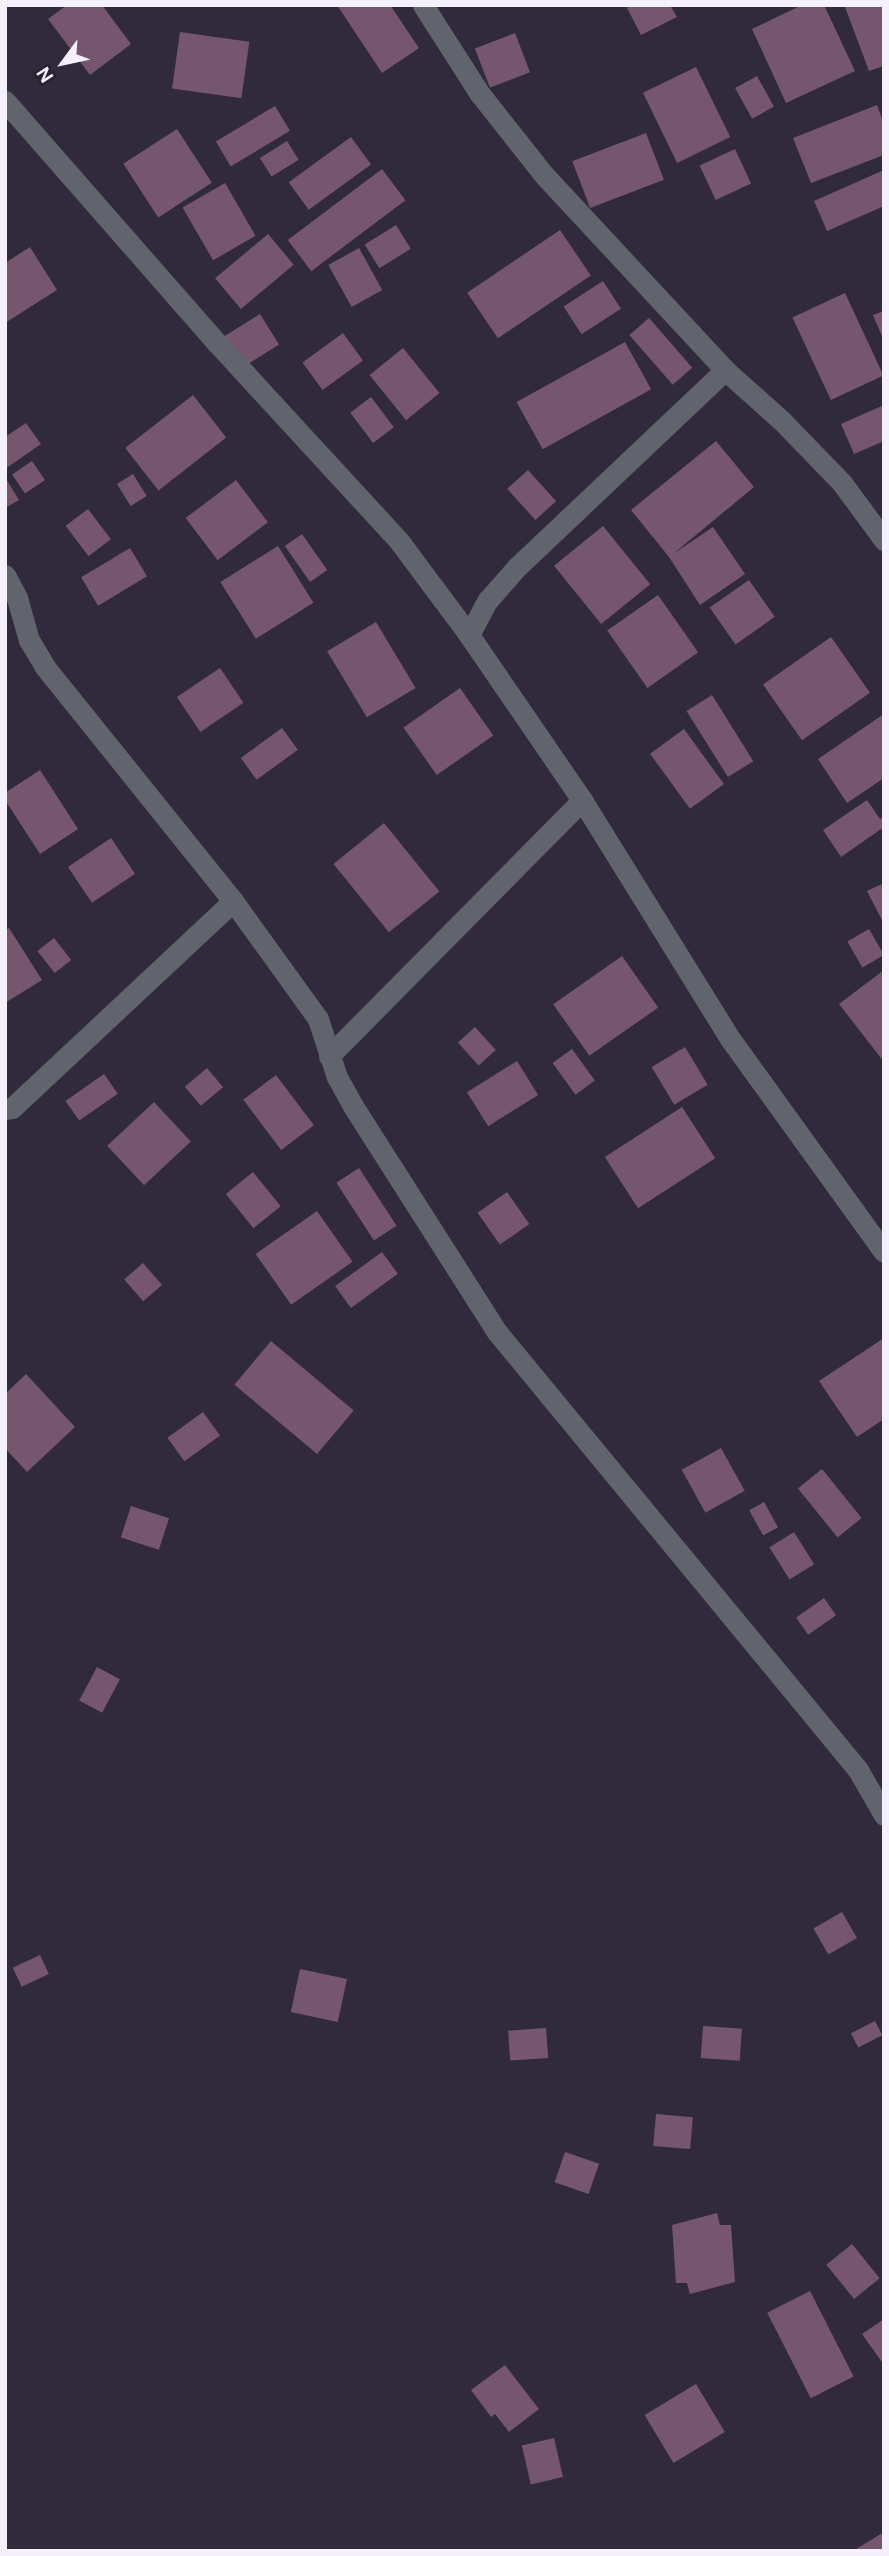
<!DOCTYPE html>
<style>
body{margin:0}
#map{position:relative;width:889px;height:2556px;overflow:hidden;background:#312a3c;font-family:"DM Sans",sans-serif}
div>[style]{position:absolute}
.building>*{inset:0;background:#76566f;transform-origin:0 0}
.minor>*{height:21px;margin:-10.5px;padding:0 10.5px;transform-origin:10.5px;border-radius:10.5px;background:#61646d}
span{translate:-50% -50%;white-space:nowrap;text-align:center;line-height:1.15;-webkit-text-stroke:5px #272132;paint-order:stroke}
.frame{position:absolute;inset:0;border:7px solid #f4f0fc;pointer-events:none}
.north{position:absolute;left:28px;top:28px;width:70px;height:70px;-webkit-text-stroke:5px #272132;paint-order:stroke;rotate:237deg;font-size:19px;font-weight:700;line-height:28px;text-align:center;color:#f4f0fc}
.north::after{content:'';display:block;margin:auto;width:24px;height:32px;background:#f4f0fc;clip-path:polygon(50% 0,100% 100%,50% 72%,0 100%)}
</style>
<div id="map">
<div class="building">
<div style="clip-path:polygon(67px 5px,102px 5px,131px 44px,90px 75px,48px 19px)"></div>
<div style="clip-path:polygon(337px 5px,390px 5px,419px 48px,382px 73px)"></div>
<div style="clip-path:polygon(632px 5px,670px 5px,677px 17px,641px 35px,627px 8px)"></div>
<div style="clip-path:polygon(802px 5px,824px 5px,855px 71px,786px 103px,752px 29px)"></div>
<div style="clip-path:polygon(884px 5px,884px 66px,869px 71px,845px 7px)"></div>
<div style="left:180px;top:32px;width:70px;height:57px;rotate:8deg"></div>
<div style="left:515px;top:33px;width:42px;height:43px;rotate:69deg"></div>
<div style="left:696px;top:67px;width:78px;height:59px;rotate:64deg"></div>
<div style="left:757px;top:76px;width:35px;height:25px;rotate:61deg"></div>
<div style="clip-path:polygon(877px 105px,884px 124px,884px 155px,811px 183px,793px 138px)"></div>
<div style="left:275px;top:106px;width:29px;height:69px;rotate:59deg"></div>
<div style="left:177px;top:129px;width:64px;height:64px;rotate:57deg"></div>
<div style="left:646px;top:133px;width:50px;height:79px;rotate:69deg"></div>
<div style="left:351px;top:137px;width:34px;height:77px;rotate:54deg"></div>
<div style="left:287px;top:141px;width:22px;height:32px;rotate:58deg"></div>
<div style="left:735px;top:149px;width:38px;height:39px;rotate:65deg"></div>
<div style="left:382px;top:169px;width:39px;height:118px;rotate:53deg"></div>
<div style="clip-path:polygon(884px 170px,884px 206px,827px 231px,814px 201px)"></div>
<div style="left:225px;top:183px;width:61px;height:49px;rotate:60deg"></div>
<div style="left:396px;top:225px;width:28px;height:37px;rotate:58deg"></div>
<div style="left:560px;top:230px;width:55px;height:112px;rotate:56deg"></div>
<div style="left:268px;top:234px;width:40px;height:69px;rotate:50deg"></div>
<div style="clip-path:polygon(30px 247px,57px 290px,5px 323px,5px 263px)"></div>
<div style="left:359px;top:248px;width:48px;height:35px;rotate:61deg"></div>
<div style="left:603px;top:281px;width:33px;height:47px;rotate:57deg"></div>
<div style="left:845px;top:293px;width:91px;height:58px;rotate:65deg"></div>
<div style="clip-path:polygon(884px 311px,884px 341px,873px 315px)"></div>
<div style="left:260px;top:314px;width:36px;height:54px;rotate:58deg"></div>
<div style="left:649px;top:318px;width:66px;height:26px;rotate:49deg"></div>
<div style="left:343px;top:333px;width:34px;height:50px;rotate:54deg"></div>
<div style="left:625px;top:342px;width:54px;height:124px;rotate:61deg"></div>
<div style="left:403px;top:348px;width:58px;height:43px;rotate:51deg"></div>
<div style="left:193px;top:395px;width:54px;height:86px;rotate:52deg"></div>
<div style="left:371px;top:397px;width:38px;height:26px;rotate:53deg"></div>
<div style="clip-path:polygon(884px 405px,884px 441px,854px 454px,841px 424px)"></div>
<div style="clip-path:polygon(26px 423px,41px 444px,5px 469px,5px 437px)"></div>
<div style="clip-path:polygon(716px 441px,754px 487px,673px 554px,713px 527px,745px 574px,700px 605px,669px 557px,631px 510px)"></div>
<div style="left:32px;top:461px;width:23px;height:24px;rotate:56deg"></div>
<div style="left:528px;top:470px;width:42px;height:28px;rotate:48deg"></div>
<div style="left:133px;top:474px;width:26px;height:19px;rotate:58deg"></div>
<div style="clip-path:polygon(5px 477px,19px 500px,5px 508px)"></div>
<div style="left:236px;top:480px;width:53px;height:63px;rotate:53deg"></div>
<div style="left:88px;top:509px;width:38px;height:28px;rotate:53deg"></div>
<div style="left:603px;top:526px;width:75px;height:63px;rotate:51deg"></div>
<div style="left:302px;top:534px;width:44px;height:21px;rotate:55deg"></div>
<div style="left:278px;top:546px;width:67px;height:68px;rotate:58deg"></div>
<div style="left:130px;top:548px;width:33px;height:57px;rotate:59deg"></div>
<div style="left:749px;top:580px;width:45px;height:48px;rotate:55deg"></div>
<div style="left:658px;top:595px;width:70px;height:62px;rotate:55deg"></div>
<div style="left:376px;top:622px;width:77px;height:57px;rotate:59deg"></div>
<div style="left:831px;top:637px;width:68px;height:83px;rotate:55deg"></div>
<div style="left:220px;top:668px;width:42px;height:52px;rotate:56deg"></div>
<div style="left:460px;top:688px;width:58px;height:69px;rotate:55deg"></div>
<div style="left:712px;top:695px;width:78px;height:30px;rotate:58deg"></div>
<div style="clip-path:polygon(884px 714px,884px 778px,847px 803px,818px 759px)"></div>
<div style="left:282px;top:728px;width:27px;height:51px;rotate:54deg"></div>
<div style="left:684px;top:729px;width:68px;height:42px;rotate:54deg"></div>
<div style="clip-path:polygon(40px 770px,78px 829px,40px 854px,5px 800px,5px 793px)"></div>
<div style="clip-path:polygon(867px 800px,880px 819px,884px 816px,884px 833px,881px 829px,841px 857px,823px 830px)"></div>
<div style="left:384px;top:823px;width:88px;height:65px;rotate:51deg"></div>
<div style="left:111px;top:838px;width:43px;height:52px;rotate:56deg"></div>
<div style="clip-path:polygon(884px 883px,884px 924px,867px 891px)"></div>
<div style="clip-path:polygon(9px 928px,42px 980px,5px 1003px,5px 930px)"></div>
<div style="left:869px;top:929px;width:30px;height:25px;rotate:60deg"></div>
<div style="left:54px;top:938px;width:28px;height:21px;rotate:52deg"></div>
<div style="left:622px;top:956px;width:63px;height:84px;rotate:55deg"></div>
<div style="clip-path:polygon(884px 970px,884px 1062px,839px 1004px)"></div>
<div style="left:475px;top:1027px;width:31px;height:23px;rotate:48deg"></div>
<div style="left:685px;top:1047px;width:44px;height:39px;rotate:59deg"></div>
<div style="left:572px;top:1049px;width:39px;height:24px;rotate:54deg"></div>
<div style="left:517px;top:1061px;width:40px;height:59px;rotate:58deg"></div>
<div style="left:207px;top:1068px;width:25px;height:29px;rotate:50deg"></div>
<div style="left:104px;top:1074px;width:24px;height:47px;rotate:55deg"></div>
<div style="left:276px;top:1075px;width:63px;height:41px;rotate:53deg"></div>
<div style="left:154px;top:1102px;width:54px;height:64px;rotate:47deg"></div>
<div style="left:682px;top:1107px;width:61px;height:92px;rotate:57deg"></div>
<div style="left:359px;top:1168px;width:69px;height:27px;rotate:57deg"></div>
<div style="left:253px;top:1172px;width:44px;height:35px;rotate:51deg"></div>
<div style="left:507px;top:1192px;width:39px;height:36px;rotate:55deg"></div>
<div style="left:317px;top:1211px;width:62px;height:75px;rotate:55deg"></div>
<div style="left:382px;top:1252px;width:27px;height:58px;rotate:54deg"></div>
<div style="left:143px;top:1263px;width:29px;height:25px;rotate:49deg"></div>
<div style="clip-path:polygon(884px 1338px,884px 1419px,857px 1437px,819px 1381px)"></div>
<div style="left:271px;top:1341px;width:108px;height:57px;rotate:40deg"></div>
<div style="clip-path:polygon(26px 1374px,75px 1427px,27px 1472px,5px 1448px,5px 1394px)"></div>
<div style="left:203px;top:1412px;width:29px;height:44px;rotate:54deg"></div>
<div style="left:721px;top:1448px;width:49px;height:45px;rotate:61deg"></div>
<div style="left:822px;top:1469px;width:63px;height:31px;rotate:51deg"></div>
<div style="left:764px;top:1502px;width:29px;height:17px;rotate:61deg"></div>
<div style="left:131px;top:1506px;width:40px;height:33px;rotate:18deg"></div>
<div style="left:794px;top:1532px;width:38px;height:29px;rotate:58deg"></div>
<div style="left:824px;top:1598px;width:21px;height:34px;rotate:55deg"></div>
<div style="left:97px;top:1667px;width:26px;height:38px;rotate:28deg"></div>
<div style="left:842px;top:1912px;width:30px;height:33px;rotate:60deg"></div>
<div style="left:40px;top:1955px;width:21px;height:30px;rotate:65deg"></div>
<div style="left:300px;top:1969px;width:48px;height:44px;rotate:12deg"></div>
<div style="left:875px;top:2021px;width:16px;height:27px;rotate:63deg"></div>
<div style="left:703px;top:2026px;width:39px;height:32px;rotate:4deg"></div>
<div style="left:546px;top:2028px;width:30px;height:38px;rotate:86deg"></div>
<div style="left:656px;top:2114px;width:37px;height:32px;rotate:5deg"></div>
<div style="left:565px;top:2152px;width:36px;height:32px;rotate:19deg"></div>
<div style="clip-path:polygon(717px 2213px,720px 2225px,731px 2225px,735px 2282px,690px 2294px,687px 2283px,676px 2283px,672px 2225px)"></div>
<div style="left:852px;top:2244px;width:44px;height:33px;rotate:51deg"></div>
<div style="left:810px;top:2291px;width:96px;height:48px;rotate:63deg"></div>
<div style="clip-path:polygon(884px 2319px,884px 2365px,862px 2334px)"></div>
<div style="clip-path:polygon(505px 2365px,539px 2409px,509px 2432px,495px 2414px,491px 2417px,471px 2390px)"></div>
<div style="left:696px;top:2384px;width:56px;height:60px;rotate:59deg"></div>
<div style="left:554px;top:2438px;width:40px;height:33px;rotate:77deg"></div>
<div style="clip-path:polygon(884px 2532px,884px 2551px,853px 2551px)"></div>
</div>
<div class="minor">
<div style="left:423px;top:5px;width:106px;rotate:57.4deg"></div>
<div style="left:480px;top:94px;width:103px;rotate:51.7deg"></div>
<div style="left:544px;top:175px;width:266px;rotate:47.1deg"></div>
<div style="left:725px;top:370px;width:76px;rotate:41.8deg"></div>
<div style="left:782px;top:421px;width:86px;rotate:45.9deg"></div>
<div style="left:842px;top:483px;width:71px;rotate:53.6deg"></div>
<div style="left:5px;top:101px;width:322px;rotate:48.8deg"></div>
<div style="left:217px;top:343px;width:269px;rotate:47.4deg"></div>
<div style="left:399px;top:541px;width:117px;rotate:53.3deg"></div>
<div style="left:469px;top:635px;width:200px;rotate:55.6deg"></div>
<div style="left:582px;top:800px;width:282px;rotate:58.2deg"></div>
<div style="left:731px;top:1040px;width:261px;rotate:54.2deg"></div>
<div style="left:5px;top:575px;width:26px;rotate:62deg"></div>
<div style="left:17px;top:598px;width:44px;rotate:74.1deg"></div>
<div style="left:29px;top:640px;width:31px;rotate:59deg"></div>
<div style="left:45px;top:667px;width:300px;rotate:51.2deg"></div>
<div style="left:233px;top:901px;width:145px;rotate:54.2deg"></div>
<div style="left:318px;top:1019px;width:61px;rotate:71.9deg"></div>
<div style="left:337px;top:1077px;width:33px;rotate:61deg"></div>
<div style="left:353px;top:1106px;width:268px;rotate:57.5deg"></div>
<div style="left:497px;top:1332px;width:568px;rotate:50.5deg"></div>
<div style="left:858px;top:1770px;width:52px;rotate:60deg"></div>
<div style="left:469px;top:635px;width:40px;rotate:-62deg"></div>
<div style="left:488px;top:600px;width:44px;rotate:-48.7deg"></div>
<div style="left:517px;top:567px;width:286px;rotate:-43.4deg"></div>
<div style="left:329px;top:1056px;width:360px;rotate:-45.3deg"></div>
<div style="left:5px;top:1109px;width:7px;rotate:-8deg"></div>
<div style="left:12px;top:1108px;width:303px;rotate:-43.1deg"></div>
</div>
<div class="frame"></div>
<div class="north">N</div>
</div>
